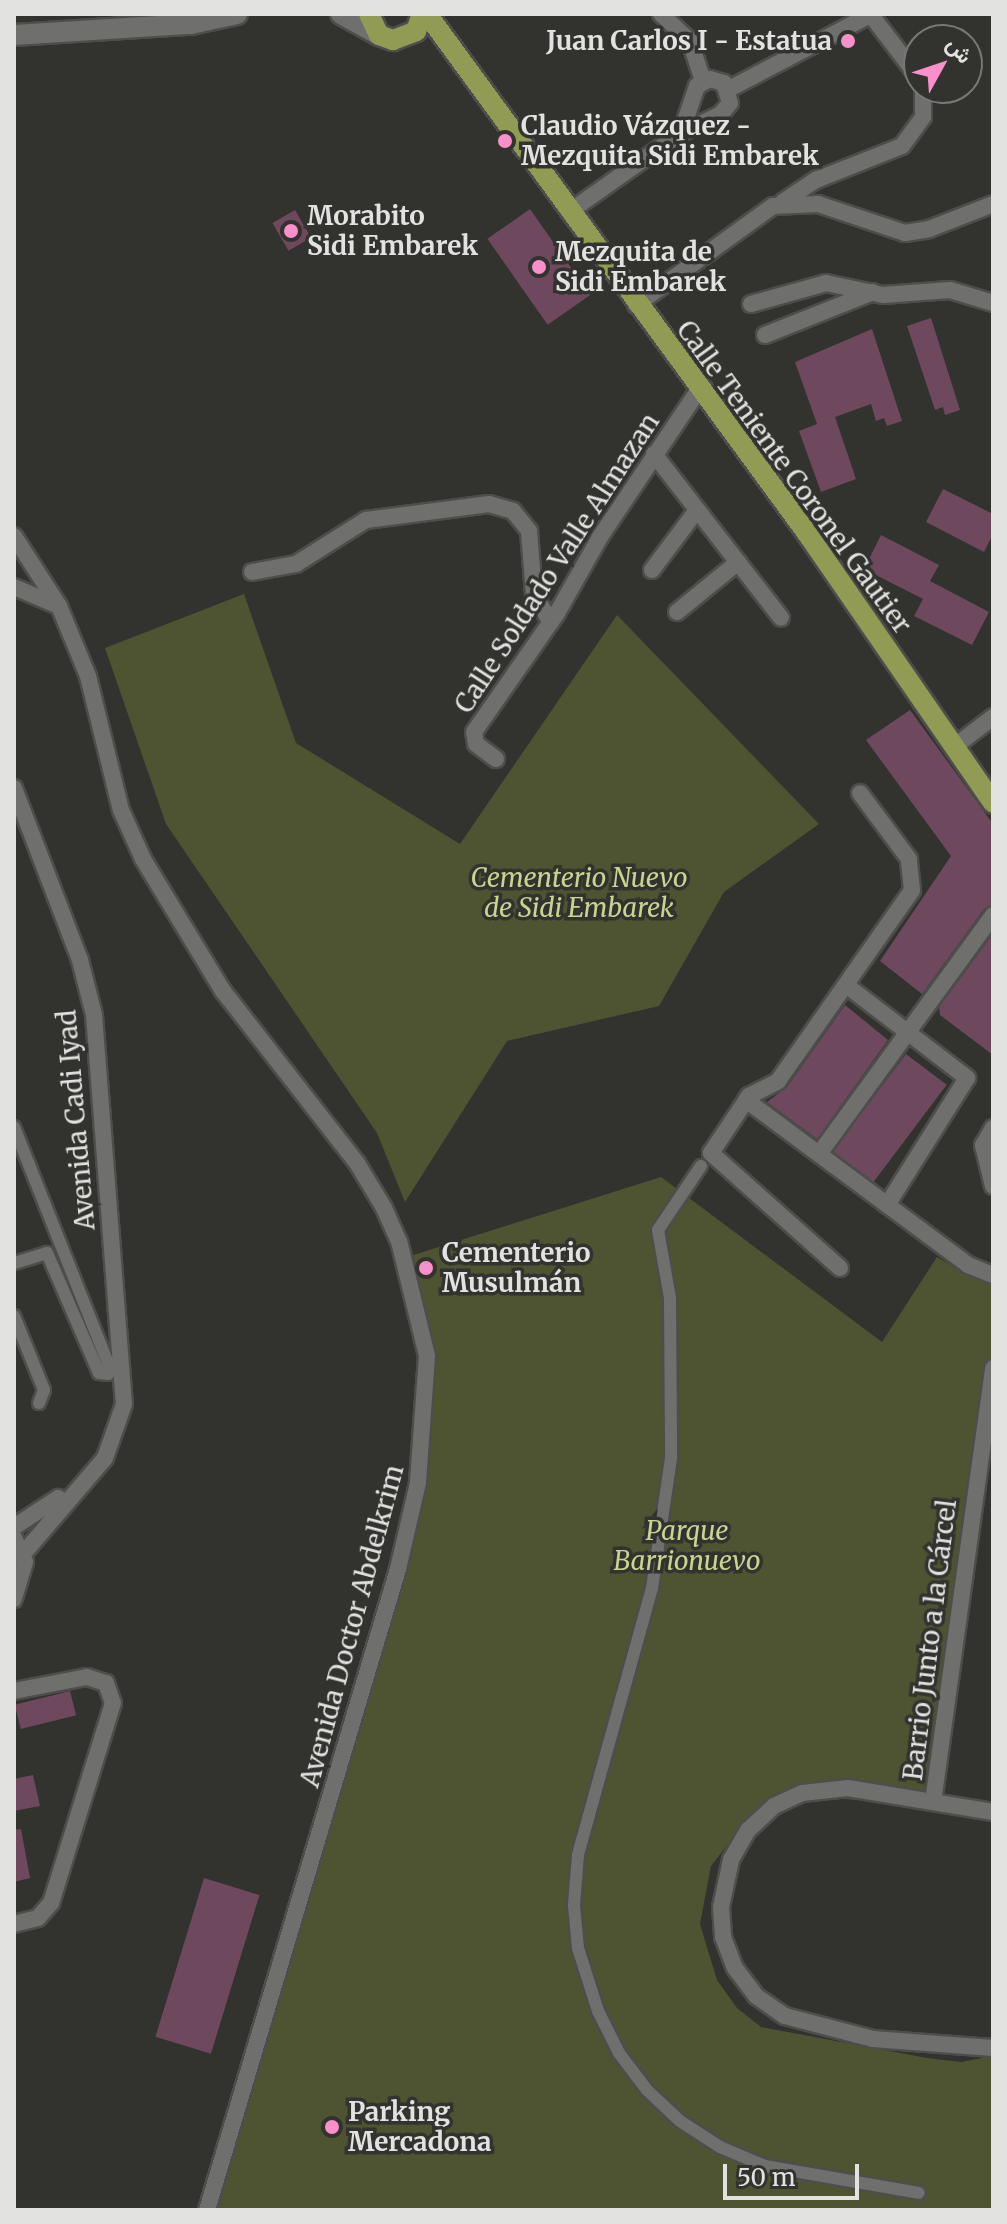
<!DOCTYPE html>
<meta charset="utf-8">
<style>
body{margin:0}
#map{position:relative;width:1007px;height:2224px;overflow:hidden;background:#32322f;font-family:Merriweather,Vazirmatn,serif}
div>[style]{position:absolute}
.green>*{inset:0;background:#4e5431}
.building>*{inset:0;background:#6e495d;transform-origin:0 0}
.roads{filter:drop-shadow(2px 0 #4d4e4b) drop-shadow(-2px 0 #4d4e4b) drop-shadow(0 2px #4d4e4b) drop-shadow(0 -2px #4d4e4b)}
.pedestrian>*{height:12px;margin:-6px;padding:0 6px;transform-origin:6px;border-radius:6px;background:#6f706d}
.minor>*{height:16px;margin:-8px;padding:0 8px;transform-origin:8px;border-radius:8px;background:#6f706d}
.tertiary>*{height:20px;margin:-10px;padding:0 10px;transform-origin:10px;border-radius:10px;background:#6f706d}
.primary>*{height:20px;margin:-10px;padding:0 10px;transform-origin:10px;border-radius:10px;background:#929b54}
.dots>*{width:22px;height:22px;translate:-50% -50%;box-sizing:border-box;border:4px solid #32322f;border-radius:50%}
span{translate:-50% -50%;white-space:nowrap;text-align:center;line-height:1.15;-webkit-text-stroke:7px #32322f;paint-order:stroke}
.poi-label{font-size:26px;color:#e2e2e0;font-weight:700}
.right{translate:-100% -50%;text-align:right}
.left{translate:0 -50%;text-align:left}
.street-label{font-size:26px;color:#e2e2e0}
.park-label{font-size:26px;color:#c9d491;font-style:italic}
.frame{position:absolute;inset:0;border:16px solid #e2e2e0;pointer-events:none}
.north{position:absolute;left:903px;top:24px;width:80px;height:80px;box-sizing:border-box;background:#32322f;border:2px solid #787876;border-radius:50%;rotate:50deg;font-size:22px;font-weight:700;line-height:32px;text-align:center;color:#e2e2e0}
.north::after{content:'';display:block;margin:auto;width:28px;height:36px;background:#f990ca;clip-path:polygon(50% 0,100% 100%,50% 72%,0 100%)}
.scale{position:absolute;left:723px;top:2164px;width:136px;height:36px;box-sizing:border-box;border:4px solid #e2e2e0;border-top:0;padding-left:10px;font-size:24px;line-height:28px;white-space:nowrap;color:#e2e2e0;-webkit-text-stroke:6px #32322f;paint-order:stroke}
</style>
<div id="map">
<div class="green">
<div style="clip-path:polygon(244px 594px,296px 743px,460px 844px,617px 615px,819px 824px,724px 892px,659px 1006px,507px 1041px,405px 1202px,377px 1133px,166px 824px,105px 648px)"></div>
<div style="clip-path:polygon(661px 1177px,882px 1342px,937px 1257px,965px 1274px,993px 1274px,993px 1348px,927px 1807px,825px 1797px,791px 1799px,745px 1822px,711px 1866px,700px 1924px,717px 1980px,737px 2008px,761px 2027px,927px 2058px,961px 2062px,993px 2056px,993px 2210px,208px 2210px,396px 1579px,429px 1403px,404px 1258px)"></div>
</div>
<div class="building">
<div style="left:530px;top:209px;width:105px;height:52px;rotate:55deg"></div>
<div style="left:295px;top:210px;width:32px;height:26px;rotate:60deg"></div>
<div style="clip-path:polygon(931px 318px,960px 410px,945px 415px,943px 407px,935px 410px,907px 326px)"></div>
<div style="clip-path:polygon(872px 329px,902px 421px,887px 426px,884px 418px,876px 421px,871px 404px,835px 417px,856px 479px,821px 492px,799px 431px,817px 424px,795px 362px)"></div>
<div style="clip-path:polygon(943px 489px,993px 514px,993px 534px,984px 552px,926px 522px)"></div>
<div style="clip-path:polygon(881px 535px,939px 565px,930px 581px,989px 612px,972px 645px,914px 616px,923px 599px,864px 569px)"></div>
<div style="clip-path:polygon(910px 710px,993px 824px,993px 904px,984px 909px,922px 994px,880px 961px,951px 856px,866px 740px)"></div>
<div style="clip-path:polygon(993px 934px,993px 1055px,940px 1015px,939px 1007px)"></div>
<div style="clip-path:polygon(845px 1005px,888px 1040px,817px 1139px,767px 1102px,787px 1087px)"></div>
<div style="left:906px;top:1054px;width:51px;height:122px;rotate:37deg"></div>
<div style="left:70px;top:1691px;width:25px;height:57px;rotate:76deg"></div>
<div style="clip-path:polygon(33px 1775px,40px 1806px,14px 1811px,14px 1779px)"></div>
<div style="clip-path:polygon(21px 1829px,30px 1878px,14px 1882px,14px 1830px)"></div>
<div style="left:204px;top:1878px;width:58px;height:166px;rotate:17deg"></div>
</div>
<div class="roads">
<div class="pedestrian">
<div style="left:14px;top:1127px;width:259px;rotate:68.3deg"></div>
<div style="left:110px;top:1368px;width:6px;rotate:108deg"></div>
<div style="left:108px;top:1374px;width:9px;rotate:-174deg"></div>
<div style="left:99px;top:1373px;width:131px;rotate:-113.4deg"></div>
<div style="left:47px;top:1253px;width:34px;rotate:163deg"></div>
<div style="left:701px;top:1166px;width:77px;rotate:123.9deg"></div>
<div style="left:658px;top:1230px;width:69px;rotate:80deg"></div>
<div style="left:670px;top:1298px;width:160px;rotate:89.6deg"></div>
<div style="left:671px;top:1458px;width:131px;rotate:98.3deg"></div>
<div style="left:652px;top:1588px;width:277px;rotate:105.5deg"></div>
<div style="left:578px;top:1855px;width:50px;rotate:94.6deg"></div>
<div style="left:574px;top:1905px;width:43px;rotate:84.7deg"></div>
<div style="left:578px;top:1948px;width:66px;rotate:72.4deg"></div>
<div style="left:598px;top:2011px;width:47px;rotate:63.4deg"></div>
<div style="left:619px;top:2053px;width:46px;rotate:52.9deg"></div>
<div style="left:647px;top:2090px;width:45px;rotate:43.2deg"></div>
<div style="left:680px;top:2121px;width:48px;rotate:33deg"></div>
<div style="left:720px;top:2147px;width:49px;rotate:22.9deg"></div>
<div style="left:765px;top:2166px;width:156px;rotate:9.9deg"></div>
<div style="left:14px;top:1316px;width:80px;rotate:67.9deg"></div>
<div style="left:44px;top:1390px;width:14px;rotate:111deg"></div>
</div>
<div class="minor">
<div style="left:661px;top:14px;width:40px;rotate:43deg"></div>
<div style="left:690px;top:41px;width:42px;rotate:72deg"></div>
<div style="left:871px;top:15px;width:79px;rotate:52.7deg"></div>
<div style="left:729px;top:89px;width:161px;rotate:-27.7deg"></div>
<div style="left:783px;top:202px;width:40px;rotate:-34deg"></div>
<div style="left:816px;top:180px;width:92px;rotate:-21.6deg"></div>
<div style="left:902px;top:146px;width:36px;rotate:-54deg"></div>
<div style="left:923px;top:117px;width:29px;rotate:-90deg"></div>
<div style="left:569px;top:212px;width:137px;rotate:-35.2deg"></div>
<div style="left:681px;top:133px;width:44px;rotate:-25.4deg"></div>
<div style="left:721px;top:114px;width:14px;rotate:-51deg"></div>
<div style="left:730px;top:103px;width:21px;rotate:-107deg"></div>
<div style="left:724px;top:83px;width:15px;rotate:-164deg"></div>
<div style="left:710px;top:79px;width:15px;rotate:152deg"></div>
<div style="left:697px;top:86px;width:50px;rotate:108.8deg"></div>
<div style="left:751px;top:304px;width:78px;rotate:-15.6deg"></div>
<div style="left:826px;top:283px;width:58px;rotate:11.9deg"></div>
<div style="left:883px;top:295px;width:67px;rotate:-4.3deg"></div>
<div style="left:950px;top:290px;width:45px;rotate:16.8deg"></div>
<div style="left:636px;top:305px;width:169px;rotate:-35.9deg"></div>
<div style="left:773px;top:206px;width:45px;rotate:-2.5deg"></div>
<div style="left:818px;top:204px;width:92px;rotate:18.4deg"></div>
<div style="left:905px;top:233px;width:24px;rotate:-9deg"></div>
<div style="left:929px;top:229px;width:69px;rotate:-21.3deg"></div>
<div style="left:765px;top:335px;width:116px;rotate:-21.7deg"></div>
<div style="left:654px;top:454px;width:207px;rotate:52.2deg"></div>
<div style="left:14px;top:536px;width:83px;rotate:57.3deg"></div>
<div style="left:59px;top:606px;width:76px;rotate:67.5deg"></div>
<div style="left:88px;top:676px;width:138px;rotate:76.2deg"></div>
<div style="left:121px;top:810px;width:54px;rotate:65.8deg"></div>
<div style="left:143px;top:859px;width:154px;rotate:58.8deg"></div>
<div style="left:223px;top:991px;width:218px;rotate:52.1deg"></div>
<div style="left:357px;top:1163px;width:52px;rotate:59deg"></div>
<div style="left:384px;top:1208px;width:36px;rotate:66deg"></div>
<div style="left:399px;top:1241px;width:118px;rotate:76.3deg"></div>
<div style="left:427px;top:1356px;width:127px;rotate:94.1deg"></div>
<div style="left:418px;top:1483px;width:88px;rotate:103.1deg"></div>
<div style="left:398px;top:1569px;width:669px;rotate:106.59deg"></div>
<div style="left:652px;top:570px;width:75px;rotate:-53.1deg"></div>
<div style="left:252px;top:572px;width:45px;rotate:-10.3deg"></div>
<div style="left:296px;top:564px;width:83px;rotate:-32.2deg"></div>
<div style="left:366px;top:520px;width:124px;rotate:-7.4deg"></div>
<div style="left:489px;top:504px;width:25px;rotate:16deg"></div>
<div style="left:513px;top:511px;width:26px;rotate:51deg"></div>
<div style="left:529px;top:531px;width:64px;rotate:85.5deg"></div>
<div style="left:534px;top:595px;width:32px;rotate:58deg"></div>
<div style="left:14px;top:587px;width:49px;rotate:22.9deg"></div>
<div style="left:677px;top:612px;width:79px;rotate:-39.3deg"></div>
<div style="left:954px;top:747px;width:49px;rotate:-37.6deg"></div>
<div style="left:496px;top:759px;width:25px;rotate:-143deg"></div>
<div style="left:476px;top:744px;width:12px;rotate:-99deg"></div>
<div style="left:474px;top:732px;width:145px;rotate:-55.1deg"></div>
<div style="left:557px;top:613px;width:87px;rotate:-60.5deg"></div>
<div style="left:600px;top:537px;width:179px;rotate:-56.1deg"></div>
<div style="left:14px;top:788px;width:184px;rotate:69deg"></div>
<div style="left:80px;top:960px;width:57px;rotate:75.7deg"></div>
<div style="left:94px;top:1015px;width:390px;rotate:85.6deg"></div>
<div style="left:124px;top:1404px;width:57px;rotate:109.4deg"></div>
<div style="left:105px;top:1458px;width:125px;rotate:130.5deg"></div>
<div style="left:846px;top:985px;width:153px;rotate:37.5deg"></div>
<div style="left:967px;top:1078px;width:150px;rotate:122.2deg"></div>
<div style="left:746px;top:1100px;width:277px;rotate:36.6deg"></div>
<div style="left:968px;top:1265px;width:27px;rotate:22deg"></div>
<div style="left:993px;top:1128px;width:20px;rotate:120deg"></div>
<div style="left:983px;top:1145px;width:42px;rotate:76.3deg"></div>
<div style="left:819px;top:1154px;width:296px;rotate:-53.9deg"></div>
<div style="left:840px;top:1268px;width:173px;rotate:-138.3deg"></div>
<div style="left:711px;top:1153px;width:69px;rotate:-56.3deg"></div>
<div style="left:749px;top:1096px;width:33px;rotate:-27deg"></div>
<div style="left:778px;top:1081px;width:233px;rotate:-54.9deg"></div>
<div style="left:912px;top:890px;width:31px;rotate:-96deg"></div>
<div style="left:909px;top:859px;width:82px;rotate:-126.6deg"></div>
<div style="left:14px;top:1527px;width:53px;rotate:-33.4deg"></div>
<div style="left:14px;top:1538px;width:26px;rotate:65deg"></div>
<div style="left:25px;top:1562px;width:39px;rotate:107deg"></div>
<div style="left:14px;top:1691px;width:74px;rotate:-10.9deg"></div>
<div style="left:87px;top:1677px;width:20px;rotate:18deg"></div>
<div style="left:106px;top:1683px;width:21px;rotate:71deg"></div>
<div style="left:113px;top:1703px;width:209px;rotate:107.2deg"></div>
<div style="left:51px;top:1903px;width:20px;rotate:131deg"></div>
<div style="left:38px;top:1918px;width:25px;rotate:166deg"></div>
<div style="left:933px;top:1802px;width:438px;rotate:-82.1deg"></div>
<div style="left:993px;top:1812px;width:147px;rotate:-170.6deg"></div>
<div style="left:848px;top:1788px;width:46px;rotate:173.8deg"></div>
<div style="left:802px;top:1793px;width:31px;rotate:155deg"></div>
<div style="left:774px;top:1806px;width:35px;rotate:137deg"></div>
<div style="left:748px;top:1830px;width:34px;rotate:120deg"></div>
<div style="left:731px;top:1860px;width:48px;rotate:102deg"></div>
<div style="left:721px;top:1907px;width:30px;rotate:86deg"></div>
<div style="left:723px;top:1937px;width:33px;rotate:69deg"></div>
<div style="left:735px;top:1968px;width:35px;rotate:53deg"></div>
<div style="left:756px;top:1996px;width:35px;rotate:35deg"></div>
<div style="left:785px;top:2016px;width:91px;rotate:14.6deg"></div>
<div style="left:873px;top:2039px;width:120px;rotate:4.3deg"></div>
</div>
<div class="tertiary">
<div style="left:341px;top:14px;width:43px;rotate:28.9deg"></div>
<div style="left:14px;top:35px;width:177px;rotate:-3.6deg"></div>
<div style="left:191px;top:24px;width:47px;rotate:-12.3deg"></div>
</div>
<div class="primary">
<div style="left:369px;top:14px;width:23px;rotate:65deg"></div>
<div style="left:379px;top:35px;width:15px;rotate:20deg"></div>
<div style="left:393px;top:40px;width:25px;rotate:-21deg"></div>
<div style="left:416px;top:31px;width:18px;rotate:-71deg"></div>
<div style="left:427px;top:14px;width:647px;rotate:53.8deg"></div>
<div style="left:809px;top:536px;width:324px;rotate:55.4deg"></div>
</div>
</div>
<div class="dots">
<div style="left:848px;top:41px;background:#f990ca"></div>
<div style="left:505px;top:141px;background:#f990ca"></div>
<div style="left:291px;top:231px;background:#f990ca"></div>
<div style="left:539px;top:267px;background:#f990ca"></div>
<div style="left:426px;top:1268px;background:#f990ca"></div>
<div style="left:332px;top:2127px;background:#f990ca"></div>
</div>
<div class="poi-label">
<span class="right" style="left:832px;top:41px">Juan Carlos I - Estatua</span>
<span class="left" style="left:521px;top:141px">Claudio Vázquez -<br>Mezquita Sidi Embarek</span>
<span class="left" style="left:307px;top:231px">Morabito<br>Sidi Embarek</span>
<span class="left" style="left:555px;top:267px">Mezquita de<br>Sidi Embarek</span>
<span class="left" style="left:442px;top:1268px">Cementerio<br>Musulmán</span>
<span class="left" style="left:348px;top:2127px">Parking<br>Mercadona</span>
</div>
<div class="street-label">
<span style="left:794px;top:477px;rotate:54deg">Calle Teniente Coronel Gautier</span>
<span style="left:557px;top:563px;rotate:-57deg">Calle Soldado Valle Almazan</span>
<span style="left:76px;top:1120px;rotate:-95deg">Avenida Cadi Iyad</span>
<span style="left:352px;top:1626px;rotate:-75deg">Avenida Doctor Abdelkrim</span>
<span style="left:930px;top:1640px;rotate:-83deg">Barrio Junto a la Cárcel</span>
</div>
<div class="park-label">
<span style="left:579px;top:893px">Cementerio Nuevo<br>de Sidi Embarek</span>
<span style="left:687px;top:1546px">Parque<br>Barrionuevo</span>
</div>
<div class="frame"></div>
<div class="north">ش</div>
<div class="scale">50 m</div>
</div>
